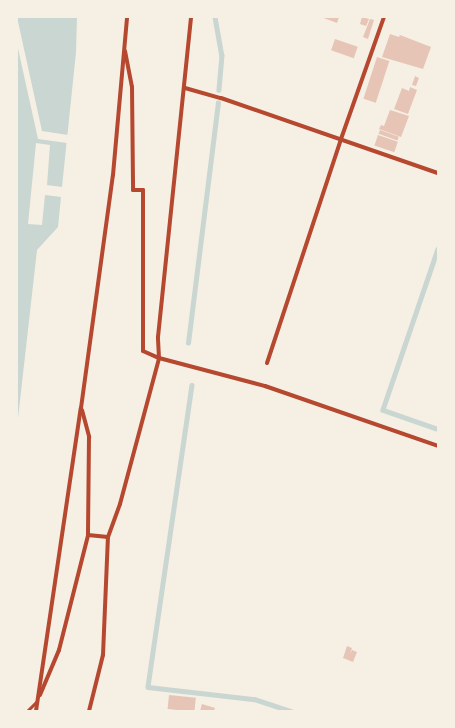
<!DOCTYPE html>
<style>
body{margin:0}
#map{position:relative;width:455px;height:728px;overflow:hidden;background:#f6efe4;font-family:Poppins,sans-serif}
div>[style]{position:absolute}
.water>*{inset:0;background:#c9d6d2}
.pier>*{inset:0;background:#f6efe4}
.stream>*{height:4.5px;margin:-2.25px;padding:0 2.25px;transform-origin:2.25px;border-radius:2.25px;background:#c9d6d2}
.building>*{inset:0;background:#e6c5b7;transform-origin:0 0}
.service>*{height:3px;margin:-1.5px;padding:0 1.5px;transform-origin:1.5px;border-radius:1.5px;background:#b5482f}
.minor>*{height:4px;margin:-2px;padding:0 2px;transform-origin:2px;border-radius:2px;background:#b5482f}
span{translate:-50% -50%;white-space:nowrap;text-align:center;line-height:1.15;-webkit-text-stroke:3.5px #f6efe4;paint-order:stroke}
.frame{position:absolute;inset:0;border:18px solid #f6efe4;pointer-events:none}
</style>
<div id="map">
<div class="water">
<div style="clip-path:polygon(17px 17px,77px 17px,76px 52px,62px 187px,47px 185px,50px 145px,36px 143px,28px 224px,42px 225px,45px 195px,61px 197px,58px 227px,37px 250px,17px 427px)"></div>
</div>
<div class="pier">
<div style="clip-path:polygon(17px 17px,42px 131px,68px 135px,67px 143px,38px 139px,17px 44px)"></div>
</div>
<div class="stream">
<div style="left:215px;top:17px;width:39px;rotate:80deg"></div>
<div style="left:222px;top:55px;width:35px;rotate:95deg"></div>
<div style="left:438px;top:249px;width:170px;rotate:108.9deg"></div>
<div style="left:383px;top:410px;width:58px;rotate:19.1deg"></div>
<div style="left:188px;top:343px;width:242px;rotate:-82.9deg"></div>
<div style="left:192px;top:385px;width:305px;rotate:98.3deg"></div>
<div style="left:148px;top:687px;width:107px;rotate:6.5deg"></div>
<div style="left:254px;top:699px;width:40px;rotate:18deg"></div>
</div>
<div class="building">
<div style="clip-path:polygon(321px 17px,339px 17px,337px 23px)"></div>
<div style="clip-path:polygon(362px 17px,369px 19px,366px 26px,360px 24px)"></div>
<div style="clip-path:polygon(370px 19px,374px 20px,368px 39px,363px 37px)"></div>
<div style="clip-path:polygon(390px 34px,399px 37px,400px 35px,431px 47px,423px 69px,382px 57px)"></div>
<div style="left:335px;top:39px;width:24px;height:12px;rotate:19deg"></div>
<div style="left:377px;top:57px;width:13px;height:44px;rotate:18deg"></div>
<div style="clip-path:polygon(415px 76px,419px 78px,416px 86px,412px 85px)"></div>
<div style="clip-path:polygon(410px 87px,417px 90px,408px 114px,394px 109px,402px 88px,409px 91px)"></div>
<div style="clip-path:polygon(390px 110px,409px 116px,401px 137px,379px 129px,381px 125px,384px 126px)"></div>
<div style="left:380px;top:130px;width:20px;height:4px;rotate:20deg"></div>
<div style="left:378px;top:135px;width:21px;height:11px;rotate:19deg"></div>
<div style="clip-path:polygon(347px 646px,352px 648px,350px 654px,352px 650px,357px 652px,353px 662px,343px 658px)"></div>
<div style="left:169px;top:695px;width:27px;height:14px;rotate:6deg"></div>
<div style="clip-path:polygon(202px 704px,215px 708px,214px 711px,200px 711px)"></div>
</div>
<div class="service">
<div style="left:27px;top:711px;width:14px;rotate:-45deg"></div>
</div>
<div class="minor">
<div style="left:125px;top:51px;width:37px;rotate:79deg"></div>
<div style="left:132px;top:87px;width:103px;rotate:89.4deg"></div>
<div style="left:133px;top:190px;width:10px"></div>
<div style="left:143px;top:190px;width:161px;rotate:90deg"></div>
<div style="left:143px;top:351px;width:17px;rotate:24deg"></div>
<div style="left:159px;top:358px;width:21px;rotate:-93deg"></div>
<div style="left:158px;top:337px;width:322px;rotate:-84.1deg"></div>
<div style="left:185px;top:88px;width:37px;rotate:16deg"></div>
<div style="left:221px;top:98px;width:230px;rotate:19.1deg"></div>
<div style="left:267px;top:363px;width:236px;rotate:-71.7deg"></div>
<div style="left:341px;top:139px;width:129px;rotate:-70.6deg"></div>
<div style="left:82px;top:410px;width:28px;rotate:75deg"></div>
<div style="left:89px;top:437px;width:98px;rotate:90.6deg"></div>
<div style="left:88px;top:535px;width:20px;rotate:6deg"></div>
<div style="left:108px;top:537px;width:35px;rotate:-70deg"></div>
<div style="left:120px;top:504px;width:151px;rotate:-75deg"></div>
<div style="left:159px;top:358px;width:110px;rotate:14.8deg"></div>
<div style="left:265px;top:386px;width:183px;rotate:19.1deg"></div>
<div style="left:40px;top:695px;width:49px;rotate:-67.1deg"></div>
<div style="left:59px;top:650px;width:119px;rotate:-75.8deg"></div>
<div style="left:36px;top:711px;width:306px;rotate:-81.6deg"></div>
<div style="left:81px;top:408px;width:235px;rotate:-82.2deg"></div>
<div style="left:113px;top:175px;width:159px;rotate:-84.9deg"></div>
<div style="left:89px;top:711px;width:58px;rotate:-76deg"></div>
<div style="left:103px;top:655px;width:118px;rotate:-87.6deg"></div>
</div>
<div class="frame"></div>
</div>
